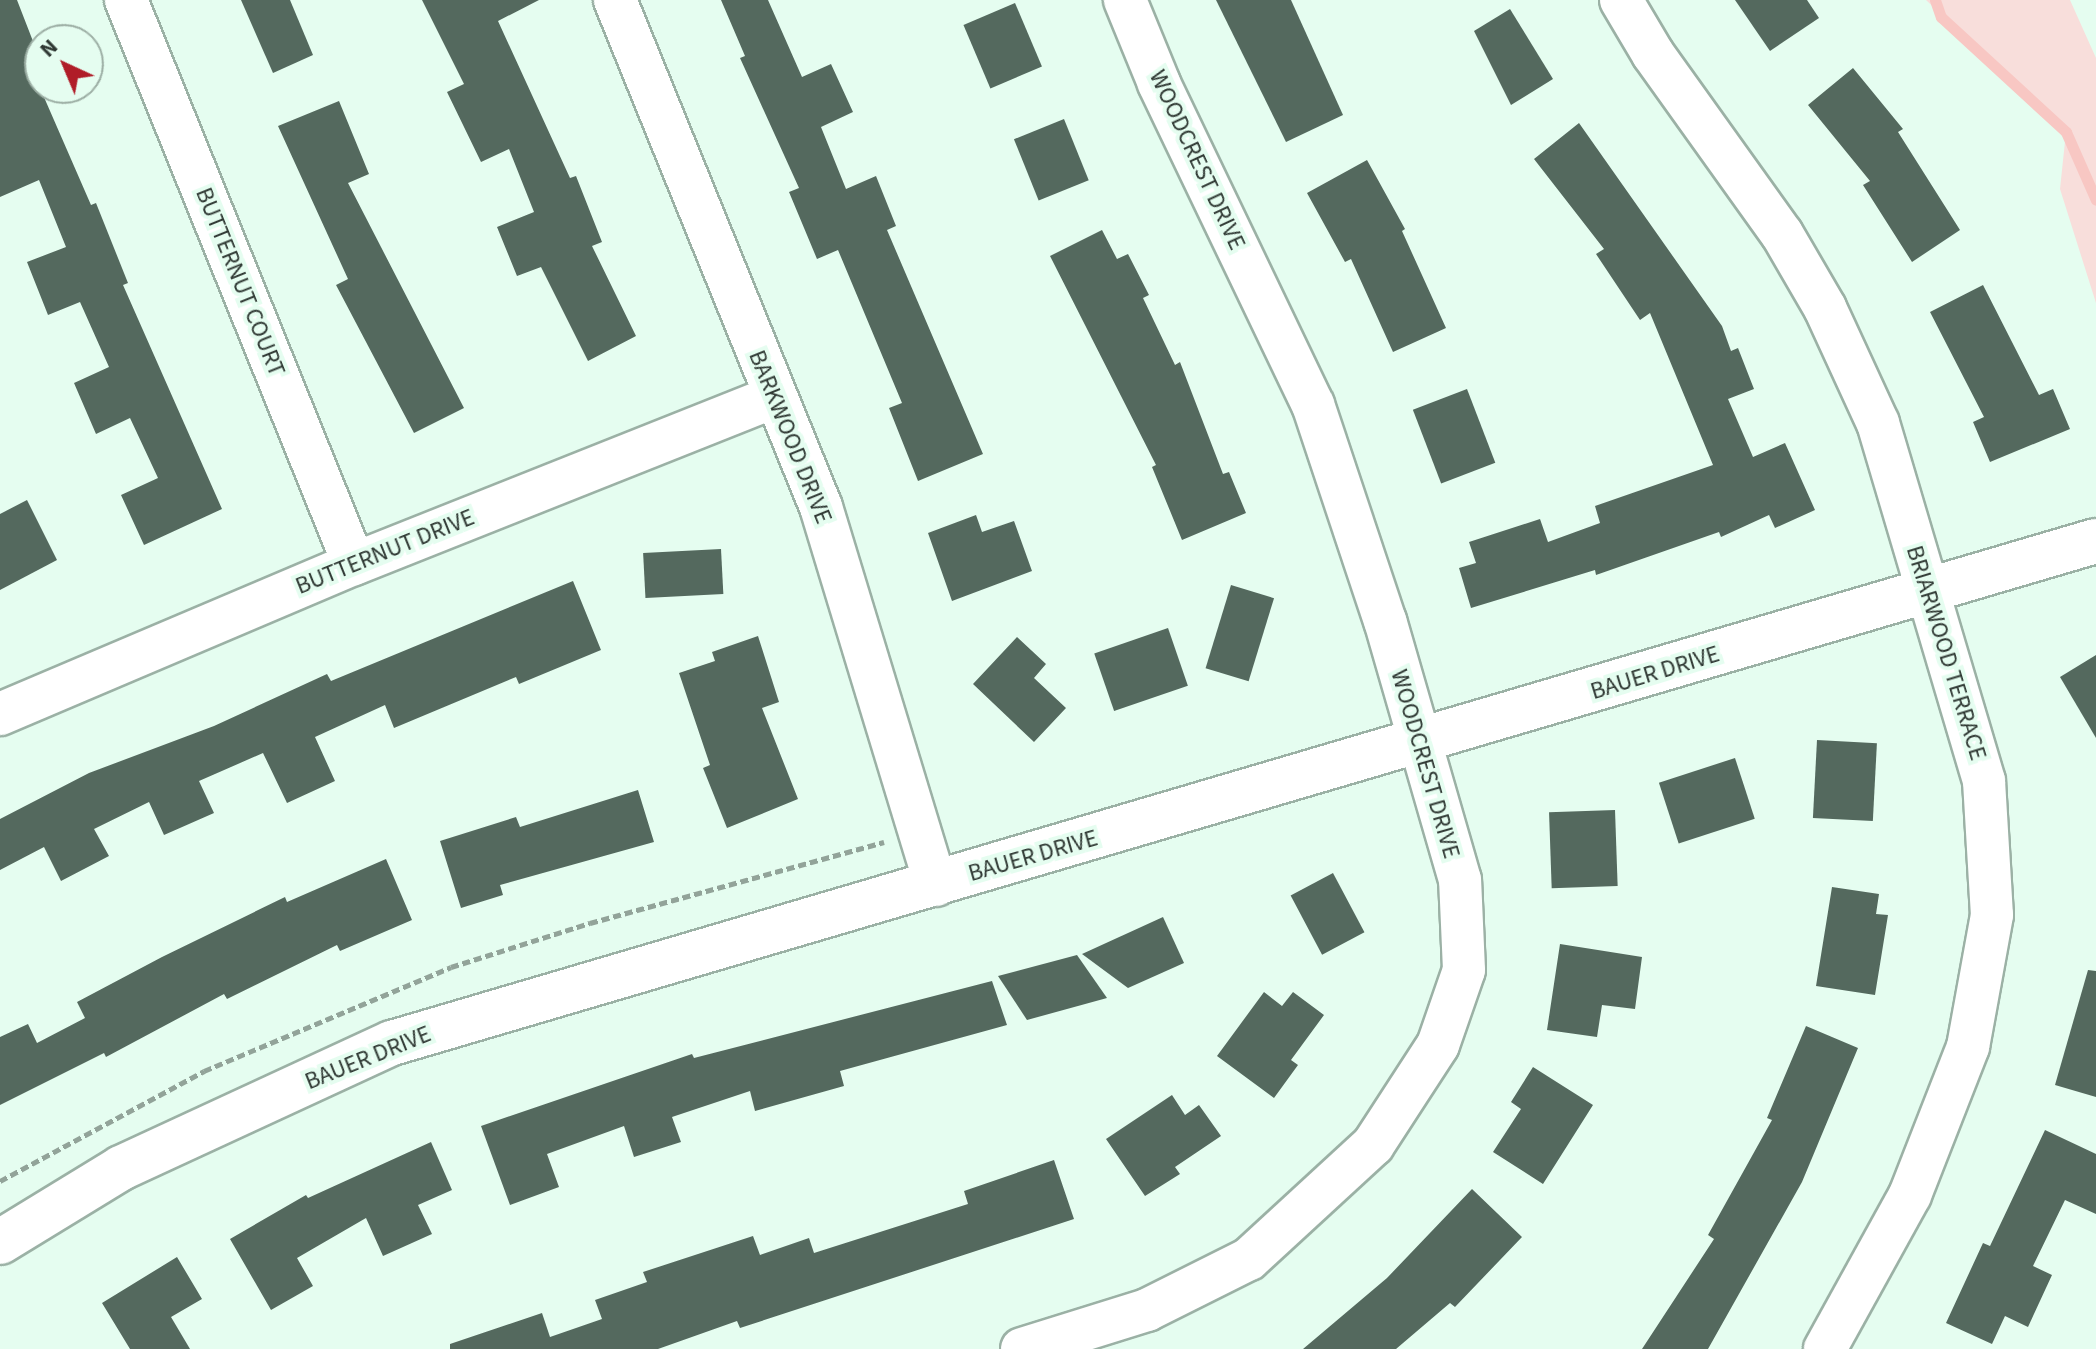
<!DOCTYPE html>
<style>
body{margin:0}
#map{position:relative;width:2096px;height:1349px;overflow:hidden;background:#e5fdf0;font-family:"Source Sans 3",sans-serif}
div>[style]{position:absolute}
.green>*{inset:0;background:#f8dedb}
.stream>*{height:11px;margin:-5.5px;padding:0 5.5px;transform-origin:5.5px;border-radius:5.5px;background:#f8c7c3}
.building>*{inset:0;background:#54695e;transform-origin:0 0}
.path>*{height:5px;margin-top:-2.5px;transform-origin:0;background:repeating-linear-gradient(90deg,#92a399 0 8px,transparent 0 12px)}
.roads{filter:drop-shadow(2px 0 #9bb1a5) drop-shadow(-2px 0 #9bb1a5) drop-shadow(0 2px #9bb1a5) drop-shadow(0 -2px #9bb1a5)}
.street>*{height:42px;margin:-21px;padding:0 21px;transform-origin:21px;border-radius:21px;background:#fff}
.secondary>*{height:44px;margin:-22px;padding:0 22px;transform-origin:22px;border-radius:22px;background:#fff}
span{translate:-50% -50%;white-space:nowrap;text-align:center;line-height:1.15;-webkit-text-stroke:8px #e5fdf0;paint-order:stroke}
.street-label{font-size:24px;color:#2e3732}
.north{position:absolute;left:24px;top:24px;width:80px;height:80px;box-sizing:border-box;background:#e5fdf0;border:2px solid #9caea4;border-radius:50%;rotate:316deg;font-size:22px;font-weight:700;line-height:32px;text-align:center;color:#2e3732}
.north::after{content:'';display:block;margin:auto;width:28px;height:36px;background:#b01d28;clip-path:polygon(50% 0,100% 100%,50% 72%,0 100%)}
</style>
<div id="map">
<div class="green">
<div style="clip-path:polygon(1926px 0,2070px 0,2096px 58px,2096px 303px,2060px 189px,2066px 132px)"></div>
</div>
<div class="stream">
<div style="left:1935px;top:0;width:18px;rotate:71deg"></div>
<div style="left:1941px;top:17px;width:170px;rotate:42.6deg"></div>
<div style="left:2066px;top:132px;width:74px;rotate:66.2deg"></div>
</div>
<div class="building">
<div style="clip-path:polygon(0 0,17px 0,36px 49px,26px 53px,40px 88px,91px 205px,96px 203px,128px 283px,123px 285px,222px 509px,144px 545px,121px 495px,158px 478px,130px 418px,96px 434px,74px 383px,109px 367px,80px 302px,48px 315px,27px 262px,66px 247px,39px 180px,0 197px)"></div>
<div style="clip-path:polygon(241px 0,290px 0,313px 55px,273px 73px)"></div>
<div style="clip-path:polygon(422px 0,539px 0,498px 21px,570px 178px,576px 176px,602px 242px,592px 246px,636px 336px,588px 361px,541px 267px,517px 276px,497px 227px,534px 212px,509px 149px,481px 162px,447px 92px,464px 84px)"></div>
<div style="clip-path:polygon(721px 0,768px 0,802px 77px,831px 64px,853px 112px,821px 127px,846px 189px,876px 176px,896px 226px,887px 230px,983px 454px,918px 481px,889px 408px,902px 403px,838px 250px,817px 259px,789px 192px,799px 188px,740px 58px,745px 56px)"></div>
<div style="clip-path:polygon(1216px 0,1291px 0,1343px 115px,1286px 142px)"></div>
<div style="clip-path:polygon(1735px 0,1807px 0,1819px 18px,1770px 51px)"></div>
<div style="left:1015px;top:3px;width:69px;height:56px;rotate:67deg"></div>
<div style="clip-path:polygon(1510px 9px,1553px 79px,1511px 105px,1474px 31px)"></div>
<div style="clip-path:polygon(1853px 68px,1903px 129px,1898px 132px,1960px 230px,1912px 262px,1863px 185px,1870px 181px,1808px 105px)"></div>
<div style="clip-path:polygon(339px 101px,369px 174px,348px 183px,464px 408px,414px 433px,336px 285px,348px 279px,278px 126px)"></div>
<div style="left:1064px;top:119px;width:66px;height:54px;rotate:68deg"></div>
<div style="clip-path:polygon(1579px 123px,1722px 326px,1731px 351px,1738px 348px,1754px 389px,1728px 399px,1753px 457px,1785px 443px,1815px 510px,1775px 528px,1769px 515px,1721px 537px,1719px 532px,1596px 575px,1595px 570px,1471px 608px,1459px 568px,1476px 563px,1469px 542px,1540px 519px,1548px 542px,1600px 523px,1595px 506px,1713px 465px,1650px 313px,1640px 320px,1596px 254px,1604px 249px,1534px 159px)"></div>
<div style="clip-path:polygon(1367px 160px,1405px 229px,1402px 231px,1446px 328px,1393px 352px,1351px 259px,1345px 262px,1307px 193px)"></div>
<div style="clip-path:polygon(1102px 230px,1117px 259px,1128px 254px,1149px 295px,1143px 298px,1175px 365px,1180px 362px,1223px 474px,1229px 472px,1246px 513px,1182px 540px,1152px 467px,1156px 465px,1050px 256px)"></div>
<div style="clip-path:polygon(1983px 285px,2039px 395px,2053px 389px,2070px 429px,1990px 462px,1973px 422px,1984px 417px,1930px 312px)"></div>
<div style="left:1467px;top:389px;width:79px;height:58px;rotate:69deg"></div>
<div style="clip-path:polygon(27px 500px,57px 560px,0 590px,0 514px)"></div>
<div style="clip-path:polygon(976px 515px,982px 532px,1014px 521px,1032px 571px,952px 601px,928px 533px)"></div>
<div style="left:721px;top:549px;width:45px;height:78px;rotate:87deg"></div>
<div style="clip-path:polygon(573px 581px,601px 650px,519px 684px,516px 677px,394px 728px,385px 705px,315px 737px,335px 781px,287px 803px,263px 753px,199px 781px,214px 813px,164px 835px,149px 802px,94px 829px,109px 856px,61px 881px,44px 847px,0 870px,0 819px,89px 773px,214px 726px,327px 674px,331px 681px)"></div>
<div style="left:1231px;top:585px;width:45px;height:87px;rotate:17deg"></div>
<div style="left:1168px;top:628px;width:61px;height:78px;rotate:71deg"></div>
<div style="clip-path:polygon(758px 636px,779px 702px,762px 708px,798px 799px,727px 828px,703px 768px,710px 765px,679px 673px,715px 661px,712px 652px)"></div>
<div style="clip-path:polygon(1017px 637px,1046px 664px,1034px 678px,1066px 708px,1034px 742px,973px 684px)"></div>
<div style="clip-path:polygon(2096px 655px,2096px 738px,2060px 677px)"></div>
<div style="left:1817px;top:740px;width:60px;height:78px;rotate:3deg"></div>
<div style="left:1735px;top:758px;width:64px;height:80px;rotate:72deg"></div>
<div style="clip-path:polygon(638px 790px,654px 842px,500px 885px,503px 895px,461px 908px,440px 841px,516px 817px,520px 827px)"></div>
<div style="left:1615px;top:810px;width:76px;height:66px;rotate:88deg"></div>
<div style="clip-path:polygon(386px 859px,412px 920px,340px 951px,337px 945px,227px 999px,224px 994px,106px 1057px,104px 1053px,0 1105px,0 1037px,28px 1024px,37px 1043px,85px 1018px,77px 1002px,162px 957px,285px 897px,287px 902px)"></div>
<div style="left:1333px;top:873px;width:67px;height:48px;rotate:62deg"></div>
<div style="clip-path:polygon(1832px 887px,1879px 894px,1876px 914px,1888px 915px,1875px 995px,1816px 986px)"></div>
<div style="clip-path:polygon(1163px 917px,1184px 963px,1128px 988px,1082px 954px)"></div>
<div style="clip-path:polygon(1560px 944px,1642px 957px,1635px 1009px,1602px 1005px,1597px 1037px,1547px 1030px)"></div>
<div style="clip-path:polygon(1077px 955px,1107px 998px,1027px 1020px,998px 976px)"></div>
<div style="clip-path:polygon(2088px 970px,2096px 971px,2096px 1097px,2055px 1085px)"></div>
<div style="clip-path:polygon(992px 981px,1007px 1025px,840px 1071px,844px 1086px,755px 1111px,750px 1091px,672px 1117px,681px 1142px,634px 1157px,624px 1126px,547px 1154px,559px 1187px,510px 1205px,481px 1126px,692px 1054px,694px 1058px)"></div>
<div style="clip-path:polygon(1264px 992px,1282px 1006px,1293px 992px,1324px 1015px,1291px 1060px,1298px 1065px,1274px 1098px,1217px 1056px)"></div>
<div style="clip-path:polygon(1806px 1026px,1858px 1048px,1802px 1182px,1708px 1349px,1642px 1349px,1714px 1239px,1708px 1235px,1772px 1120px,1767px 1118px)"></div>
<div style="clip-path:polygon(1533px 1067px,1593px 1105px,1543px 1184px,1493px 1152px,1521px 1109px,1511px 1102px)"></div>
<div style="clip-path:polygon(1172px 1095px,1185px 1115px,1199px 1105px,1221px 1136px,1175px 1167px,1180px 1174px,1145px 1196px,1106px 1139px)"></div>
<div style="clip-path:polygon(2045px 1130px,2096px 1154px,2096px 1214px,2065px 1200px,2033px 1266px,2052px 1275px,2028px 1327px,2005px 1316px,1992px 1344px,1946px 1323px,1983px 1243px,1990px 1246px)"></div>
<div style="clip-path:polygon(431px 1142px,452px 1190px,418px 1205px,432px 1234px,383px 1256px,366px 1218px,297px 1258px,313px 1286px,271px 1310px,230px 1239px,306px 1195px,308px 1198px)"></div>
<div style="clip-path:polygon(1054px 1160px,1074px 1219px,740px 1328px,737px 1321px,658px 1349px,450px 1349px,450px 1344px,542px 1313px,550px 1337px,602px 1319px,595px 1300px,647px 1282px,643px 1272px,753px 1236px,760px 1255px,809px 1238px,814px 1253px,968px 1204px,964px 1191px)"></div>
<div style="clip-path:polygon(1472px 1189px,1522px 1237px,1455px 1307px,1450px 1303px,1396px 1349px,1303px 1349px,1387px 1278px)"></div>
<div style="clip-path:polygon(177px 1257px,202px 1299px,171px 1317px,190px 1349px,130px 1349px,102px 1303px)"></div>
</div>
<div class="path">
<div style="left:0;top:1181px;width:232px;rotate:-28.3deg"></div>
<div style="left:204px;top:1071px;width:268px;rotate:-22.8deg"></div>
<div style="left:451px;top:967px;width:146px;rotate:-17.6deg"></div>
<div style="left:590px;top:923px;width:305px;rotate:-15.4deg"></div>
</div>
<div class="roads">
<div class="street">
<div style="left:126px;top:0;width:608px;rotate:67.99deg"></div>
<div style="left:615px;top:0;width:547px;rotate:67.89deg"></div>
<div style="left:821px;top:507px;width:395px;rotate:73.1deg"></div>
<div style="left:1621px;top:0;width:63px;rotate:59.3deg"></div>
<div style="left:1653px;top:54px;width:221px;rotate:54.4deg"></div>
<div style="left:1782px;top:234px;width:86px;rotate:59.8deg"></div>
<div style="left:1825px;top:308px;width:127px;rotate:65.3deg"></div>
<div style="left:1878px;top:423px;width:373px;rotate:73.5deg"></div>
<div style="left:1984px;top:781px;width:134px;rotate:86.6deg"></div>
<div style="left:1992px;top:915px;width:134px;rotate:100.3deg"></div>
<div style="left:1968px;top:1047px;width:159px;rotate:111.4deg"></div>
<div style="left:1910px;top:1195px;width:176px;rotate:118.9deg"></div>
<div style="left:0;top:714px;width:384px;rotate:-23deg"></div>
<div style="left:354px;top:564px;width:451px;rotate:-21.7deg"></div>
<div style="left:1022px;top:1349px;width:131px;rotate:-17.3deg"></div>
<div style="left:1147px;top:1310px;width:114px;rotate:-26.6deg"></div>
<div style="left:1249px;top:1259px;width:168px;rotate:-42.6deg"></div>
<div style="left:1373px;top:1145px;width:119px;rotate:-57deg"></div>
<div style="left:1438px;top:1045px;width:79px;rotate:-70.9deg"></div>
<div style="left:1464px;top:970px;width:90px;rotate:-92.5deg"></div>
<div style="left:1460px;top:880px;width:270px;rotate:-106.1deg"></div>
<div style="left:1385px;top:621px;width:228px;rotate:-108.4deg"></div>
<div style="left:1313px;top:405px;width:357px;rotate:-115.6deg"></div>
<div style="left:1159px;top:83px;width:90px;rotate:-112.3deg"></div>
</div>
<div class="secondary">
<div style="left:0;top:1242px;width:142px;rotate:-31.4deg"></div>
<div style="left:121px;top:1168px;width:298px;rotate:-24.8deg"></div>
<div style="left:392px;top:1043px;width:1776px;rotate:-16.42deg"></div>
</div>
</div>
<div class="street-label">
<span style="left:1197px;top:160px;rotate:65deg">WOODCREST DRIVE</span>
<span style="left:240px;top:282px;rotate:68deg">BUTTERNUT COURT</span>
<span style="left:790px;top:437px;rotate:68deg">BARKWOOD DRIVE</span>
<span style="left:385px;top:552px;rotate:-22deg">BUTTERNUT DRIVE</span>
<span style="left:1946px;top:653px;rotate:73deg">BRIARWOOD TERRACE</span>
<span style="left:1655px;top:673px;rotate:-17deg">BAUER DRIVE</span>
<span style="left:1425px;top:764px;rotate:74deg">WOODCREST DRIVE</span>
<span style="left:1033px;top:856px;rotate:-16deg">BAUER DRIVE</span>
<span style="left:368px;top:1058px;rotate:-22deg">BAUER DRIVE</span>
</div>
<div class="north">N</div>
</div>
